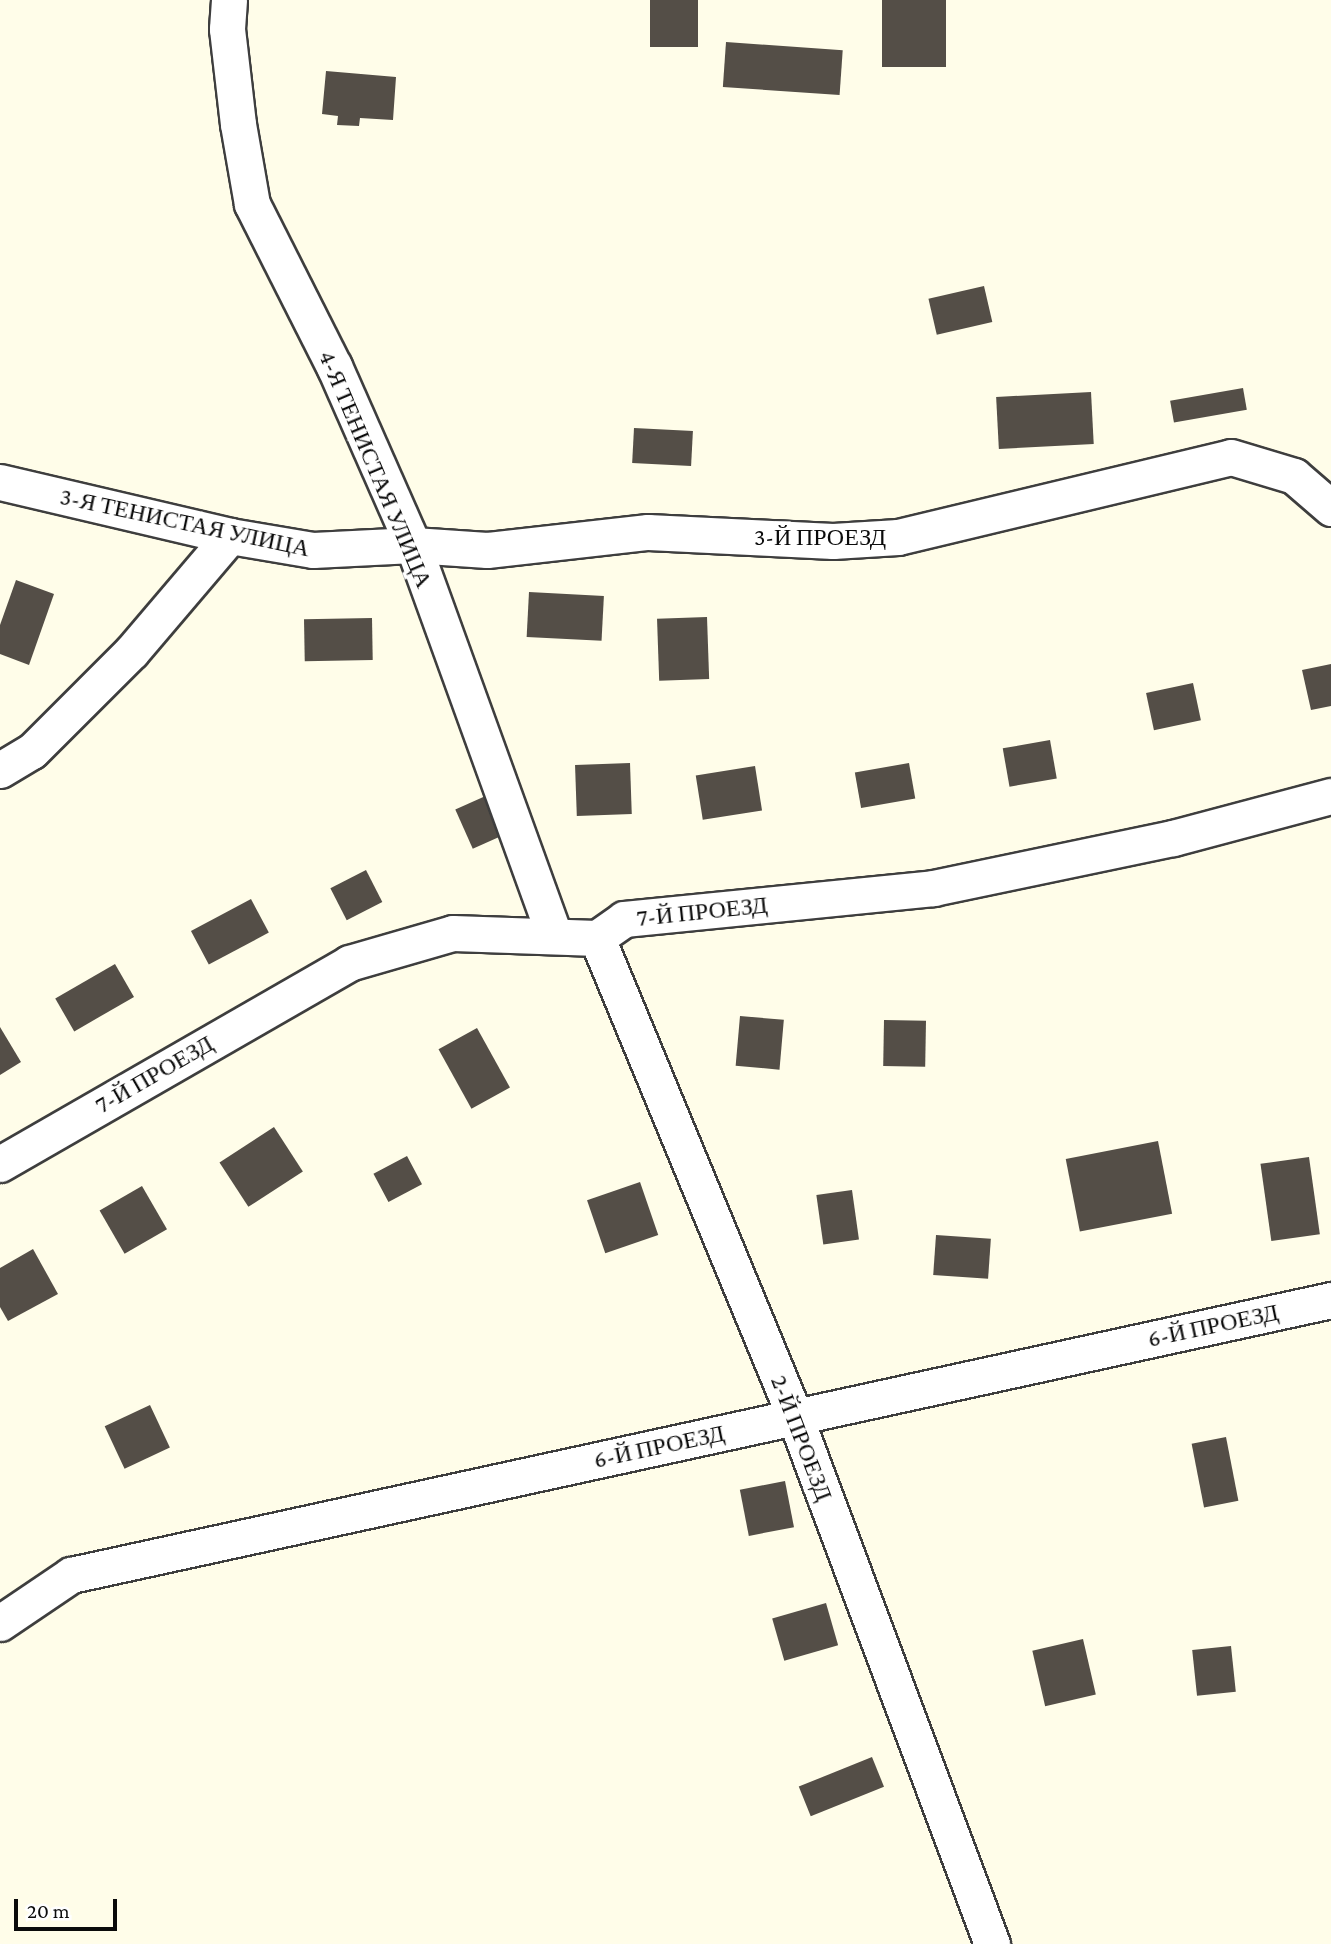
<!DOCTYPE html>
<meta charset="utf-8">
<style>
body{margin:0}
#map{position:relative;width:1331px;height:1944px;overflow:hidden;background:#fffde9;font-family:"Crimson Pro",serif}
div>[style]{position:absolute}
.building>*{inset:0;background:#544e47;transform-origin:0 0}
.roads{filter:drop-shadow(2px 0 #3e3e3e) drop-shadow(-2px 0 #3e3e3e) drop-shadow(0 2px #3e3e3e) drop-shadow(0 -2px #3e3e3e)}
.street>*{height:35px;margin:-17.5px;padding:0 17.5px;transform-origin:17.5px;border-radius:17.5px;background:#fff}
span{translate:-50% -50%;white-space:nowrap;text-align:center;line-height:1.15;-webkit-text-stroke:7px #fff;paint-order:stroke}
.street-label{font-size:24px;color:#0b0b0b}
.scale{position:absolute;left:14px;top:1899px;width:103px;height:32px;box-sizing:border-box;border:4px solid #0b0b0b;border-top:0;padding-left:9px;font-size:21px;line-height:24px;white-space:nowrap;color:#0b0b0b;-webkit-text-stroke:5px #fff;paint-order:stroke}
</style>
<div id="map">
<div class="building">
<div style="left:650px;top:0;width:48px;height:47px"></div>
<div style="left:882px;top:0;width:64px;height:67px"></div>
<div style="left:726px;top:42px;width:117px;height:45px;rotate:4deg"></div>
<div style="clip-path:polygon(326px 71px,396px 77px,393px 120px,360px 118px,359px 126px,337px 125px,338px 116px,322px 114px)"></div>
<div style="left:984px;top:286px;width:37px;height:57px;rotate:77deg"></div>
<div style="left:1243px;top:388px;width:22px;height:74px;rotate:80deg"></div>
<div style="left:1091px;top:392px;width:52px;height:95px;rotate:87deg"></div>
<div style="left:634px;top:428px;width:59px;height:35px;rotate:3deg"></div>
<div style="clip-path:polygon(16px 580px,54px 594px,29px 665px,0 654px,0 625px)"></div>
<div style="left:529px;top:592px;width:75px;height:45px;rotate:3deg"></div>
<div style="left:707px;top:617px;width:62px;height:50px;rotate:88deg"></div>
<div style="left:372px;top:618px;width:42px;height:68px;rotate:89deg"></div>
<div style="clip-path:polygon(1331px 664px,1331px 706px,1311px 710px,1302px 670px)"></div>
<div style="left:1193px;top:683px;width:38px;height:48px;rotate:78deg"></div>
<div style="left:1050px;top:740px;width:39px;height:48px;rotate:80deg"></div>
<div style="left:630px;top:763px;width:51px;height:55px;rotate:88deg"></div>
<div style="left:909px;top:763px;width:36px;height:55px;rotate:80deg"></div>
<div style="left:755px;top:766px;width:45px;height:60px;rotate:81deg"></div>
<div style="left:490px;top:794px;width:43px;height:38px;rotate:66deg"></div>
<div style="left:366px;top:870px;width:36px;height:40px;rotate:63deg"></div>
<div style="left:251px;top:899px;width:38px;height:68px;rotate:62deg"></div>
<div style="left:115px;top:964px;width:38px;height:69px;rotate:60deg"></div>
<div style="left:740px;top:1016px;width:44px;height:50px;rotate:5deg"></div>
<div style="left:884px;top:1020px;width:42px;height:46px;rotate:1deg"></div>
<div style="clip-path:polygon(0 1027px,21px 1062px,0 1075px)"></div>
<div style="left:477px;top:1028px;width:68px;height:44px;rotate:61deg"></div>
<div style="left:274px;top:1127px;width:53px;height:65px;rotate:57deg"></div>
<div style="left:1158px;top:1141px;width:74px;height:94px;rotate:79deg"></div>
<div style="left:407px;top:1156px;width:32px;height:38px;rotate:62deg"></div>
<div style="left:1309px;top:1157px;width:78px;height:49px;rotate:82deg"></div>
<div style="left:640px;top:1182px;width:56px;height:56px;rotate:71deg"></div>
<div style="left:142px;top:1186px;width:50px;height:49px;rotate:60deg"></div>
<div style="left:852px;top:1190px;width:50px;height:36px;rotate:82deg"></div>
<div style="left:936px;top:1235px;width:55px;height:40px;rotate:4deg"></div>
<div style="clip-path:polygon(33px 1249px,58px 1294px,8px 1321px,0 1307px,0 1268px)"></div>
<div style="left:150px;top:1405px;width:47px;height:50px;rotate:65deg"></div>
<div style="left:1226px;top:1437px;width:65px;height:35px;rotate:79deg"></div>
<div style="left:785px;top:1481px;width:47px;height:46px;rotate:79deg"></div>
<div style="left:826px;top:1603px;width:44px;height:56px;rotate:74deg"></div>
<div style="left:1083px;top:1639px;width:57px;height:52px;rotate:77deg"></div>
<div style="left:1231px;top:1646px;width:46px;height:39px;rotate:84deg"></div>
<div style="left:872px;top:1757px;width:32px;height:79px;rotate:68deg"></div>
</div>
<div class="roads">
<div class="street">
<div style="left:229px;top:0;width:29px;rotate:94deg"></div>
<div style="left:227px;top:29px;width:96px;rotate:83.4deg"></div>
<div style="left:238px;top:124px;width:81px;rotate:80.1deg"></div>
<div style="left:252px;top:204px;width:182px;rotate:63.2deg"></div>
<div style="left:334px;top:366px;width:196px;rotate:66.2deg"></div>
<div style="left:413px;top:545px;width:415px;rotate:70.1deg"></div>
<div style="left:0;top:482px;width:236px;rotate:13.2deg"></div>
<div style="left:230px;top:536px;width:84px;rotate:9.6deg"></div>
<div style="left:313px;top:550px;width:100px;rotate:-2.9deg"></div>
<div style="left:413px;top:545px;width:74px;rotate:3.9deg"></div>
<div style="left:487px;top:550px;width:162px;rotate:-6.4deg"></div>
<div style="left:648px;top:532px;width:185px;rotate:2.8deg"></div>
<div style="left:833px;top:541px;width:65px;rotate:-3.5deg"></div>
<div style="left:898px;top:537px;width:342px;rotate:-13.5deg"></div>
<div style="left:1231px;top:457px;width:66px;rotate:16.8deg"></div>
<div style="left:1294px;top:476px;width:49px;rotate:40.9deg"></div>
<div style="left:0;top:770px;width:37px;rotate:-31deg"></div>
<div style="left:32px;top:751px;width:141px;rotate:-45deg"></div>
<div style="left:132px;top:651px;width:151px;rotate:-49.6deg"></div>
<div style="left:597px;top:938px;width:518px;rotate:67.54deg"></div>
<div style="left:795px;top:1417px;width:563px;rotate:69.5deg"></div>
<div style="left:0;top:1164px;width:403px;rotate:-29.9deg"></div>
<div style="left:349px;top:963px;width:108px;rotate:-16.1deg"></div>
<div style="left:453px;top:933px;width:144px;rotate:2deg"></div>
<div style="left:597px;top:938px;width:33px;rotate:-35deg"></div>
<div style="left:624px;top:919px;width:311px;rotate:-5.7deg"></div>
<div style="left:933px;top:888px;width:245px;rotate:-11.8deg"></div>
<div style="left:1173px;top:838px;width:163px;rotate:-14.9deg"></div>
<div style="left:0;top:1623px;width:86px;rotate:-34.1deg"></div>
<div style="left:71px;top:1575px;width:1290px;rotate:-12.31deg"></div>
</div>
</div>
<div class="street-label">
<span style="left:376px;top:469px;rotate:67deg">4-Я ТЕНИСТАЯ УЛИЦА</span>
<span style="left:185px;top:522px;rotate:12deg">3-Я ТЕНИСТАЯ УЛИЦА</span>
<span style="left:820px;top:537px">3-Й ПРОЕЗД</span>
<span style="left:702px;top:911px;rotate:-6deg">7-Й ПРОЕЗД</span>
<span style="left:154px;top:1074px;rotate:-30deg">7-Й ПРОЕЗД</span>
<span style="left:1213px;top:1325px;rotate:-12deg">6-Й ПРОЕЗД</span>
<span style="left:802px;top:1438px;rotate:69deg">2-Й ПРОЕЗД</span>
<span style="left:659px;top:1446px;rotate:-12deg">6-Й ПРОЕЗД</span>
</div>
<div class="scale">20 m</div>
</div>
